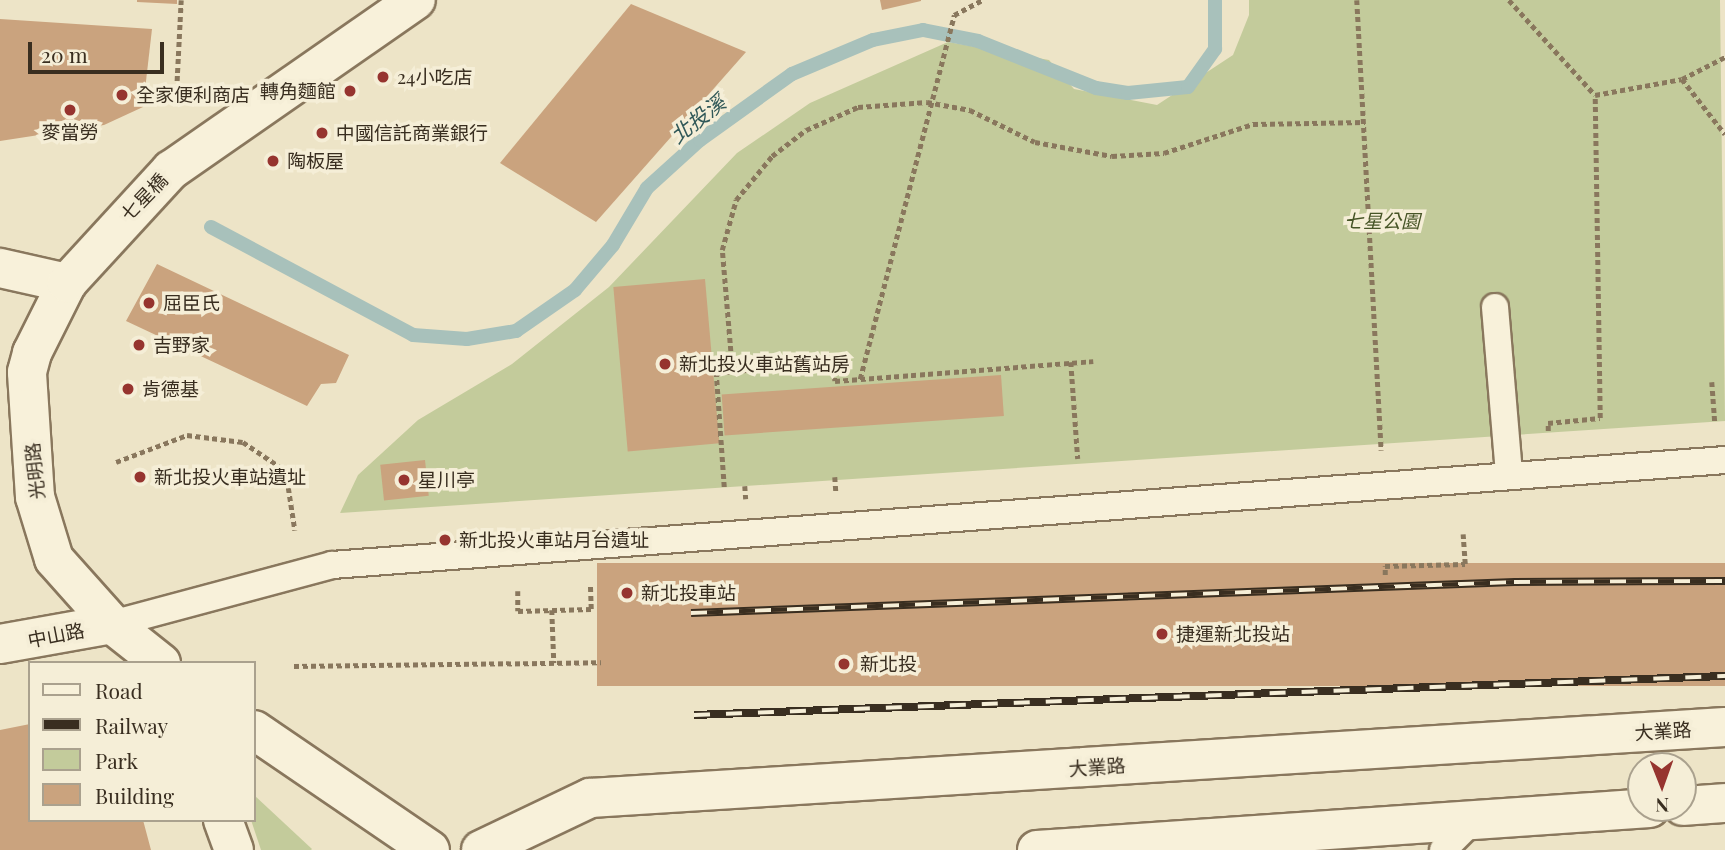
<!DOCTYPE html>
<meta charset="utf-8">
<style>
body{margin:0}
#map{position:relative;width:1725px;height:850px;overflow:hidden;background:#ede4c7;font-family:"Playfair Display","Noto Sans TC",serif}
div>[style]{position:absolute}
.green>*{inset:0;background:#c3cb9b}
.stream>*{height:14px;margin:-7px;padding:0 7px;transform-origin:7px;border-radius:7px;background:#a8c1bb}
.building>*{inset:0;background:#caa37e;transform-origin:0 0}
.path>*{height:4.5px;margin-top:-2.25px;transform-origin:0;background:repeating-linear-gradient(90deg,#89775d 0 5px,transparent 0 8.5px)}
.roads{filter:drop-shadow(2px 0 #89775d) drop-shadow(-2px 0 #89775d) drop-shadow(0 2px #89775d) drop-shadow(0 -2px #89775d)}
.service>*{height:26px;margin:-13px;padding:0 13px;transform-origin:13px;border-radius:13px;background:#f8f1da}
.minor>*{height:38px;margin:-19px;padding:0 19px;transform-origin:19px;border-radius:19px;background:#f8f1da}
.tertiary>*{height:38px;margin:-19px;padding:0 19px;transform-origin:19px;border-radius:19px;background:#f8f1da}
.secondary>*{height:38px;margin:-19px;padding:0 19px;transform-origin:19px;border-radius:19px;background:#f8f1da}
.rail>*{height:8px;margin-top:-4px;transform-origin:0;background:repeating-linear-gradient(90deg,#f5eed7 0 16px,#392e20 0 32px);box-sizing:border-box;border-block:2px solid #392e20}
.dots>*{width:19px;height:19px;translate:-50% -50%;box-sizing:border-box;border:4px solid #f5eed7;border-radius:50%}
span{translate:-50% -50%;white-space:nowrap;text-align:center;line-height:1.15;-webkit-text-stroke:7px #f5eed7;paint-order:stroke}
.poi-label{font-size:19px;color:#392e20}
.left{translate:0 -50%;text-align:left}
.right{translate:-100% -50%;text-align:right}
.street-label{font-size:19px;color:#392e20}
.park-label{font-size:19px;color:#475527;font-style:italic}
.water-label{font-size:21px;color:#305858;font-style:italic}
.legend{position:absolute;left:28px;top:661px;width:228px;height:161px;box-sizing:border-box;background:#f5eed7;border:2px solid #aaa18e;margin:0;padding:9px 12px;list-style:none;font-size:21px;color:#392e20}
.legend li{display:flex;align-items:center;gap:14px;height:35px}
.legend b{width:35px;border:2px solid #aaa18e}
.north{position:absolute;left:1627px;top:752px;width:70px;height:70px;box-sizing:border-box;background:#f5eed7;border:2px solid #aaa18e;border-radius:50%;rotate:179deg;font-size:19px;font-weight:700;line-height:28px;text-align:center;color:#392e20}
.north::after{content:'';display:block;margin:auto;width:24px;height:32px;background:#96342f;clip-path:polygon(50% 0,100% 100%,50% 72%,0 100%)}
.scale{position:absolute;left:28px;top:42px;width:136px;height:32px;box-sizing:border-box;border:4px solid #392e20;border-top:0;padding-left:9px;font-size:21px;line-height:24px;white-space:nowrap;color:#392e20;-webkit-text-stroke:5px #f5eed7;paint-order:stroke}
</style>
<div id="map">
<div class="green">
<div style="clip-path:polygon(1249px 0,1720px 0,1725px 421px,340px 513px,358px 475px,418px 420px,512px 364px,609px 287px,737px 153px,810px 103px,948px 42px,1049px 60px,1074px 89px,1157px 105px,1233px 55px,1249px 15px)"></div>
<div style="clip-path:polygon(254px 795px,312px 849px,311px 850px,261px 850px,251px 820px)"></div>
</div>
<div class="stream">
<div style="left:211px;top:227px;width:229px;rotate:28.1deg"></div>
<div style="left:413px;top:335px;width:54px;rotate:4.2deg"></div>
<div style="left:467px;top:339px;width:50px;rotate:-9.3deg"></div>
<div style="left:516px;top:331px;width:72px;rotate:-34.8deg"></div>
<div style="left:575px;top:290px;width:59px;rotate:-49.8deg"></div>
<div style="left:613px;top:245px;width:66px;rotate:-59.2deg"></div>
<div style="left:647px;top:188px;width:72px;rotate:-42.2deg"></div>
<div style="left:700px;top:140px;width:113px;rotate:-35.7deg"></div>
<div style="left:792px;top:74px;width:88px;rotate:-22.8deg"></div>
<div style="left:873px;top:40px;width:51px;rotate:-11.3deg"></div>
<div style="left:923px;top:30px;width:56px;rotate:11.3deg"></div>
<div style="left:978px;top:41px;width:127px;rotate:21.7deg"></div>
<div style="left:1096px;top:88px;width:32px;rotate:9deg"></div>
<div style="left:1128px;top:93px;width:60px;rotate:-5.7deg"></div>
<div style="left:1188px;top:87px;width:47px;rotate:-54.6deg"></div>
<div style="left:1215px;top:49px;width:49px;rotate:-90deg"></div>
</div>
<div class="building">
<div style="clip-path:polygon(137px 0,177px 0,177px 4px,137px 2px)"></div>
<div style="clip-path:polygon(880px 0,921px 0,921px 1px,882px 10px)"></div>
<div style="clip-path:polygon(631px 4px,746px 52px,596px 222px,500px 163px)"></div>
<div style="clip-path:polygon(0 19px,152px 29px,143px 107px,104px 125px,0 141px)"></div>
<div style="clip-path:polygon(157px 264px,349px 355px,336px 383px,321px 384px,307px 406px,126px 321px)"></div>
<div style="left:705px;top:279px;width:165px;height:92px;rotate:85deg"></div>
<div style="left:1001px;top:375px;width:41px;height:280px;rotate:86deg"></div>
<div style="left:425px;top:460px;width:36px;height:45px;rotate:84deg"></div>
<div style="left:1725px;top:563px;width:123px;height:1128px;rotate:90deg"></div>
<div style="clip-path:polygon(30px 724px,30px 820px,143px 820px,151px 850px,0 850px,0 730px)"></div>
</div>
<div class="path">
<div style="left:1357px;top:0;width:451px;rotate:86.9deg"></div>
<div style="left:1509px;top:0;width:128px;rotate:47.8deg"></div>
<div style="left:1595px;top:95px;width:88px;rotate:-10.4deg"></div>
<div style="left:1682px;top:79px;width:48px;rotate:-27.1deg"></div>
<div style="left:1682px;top:79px;width:70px;rotate:52deg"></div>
<div style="left:176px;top:98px;width:98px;rotate:-87.1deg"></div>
<div style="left:1071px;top:362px;width:97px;rotate:85.9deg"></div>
<div style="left:732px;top:368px;width:118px;rotate:-94.8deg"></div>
<div style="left:722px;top:250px;width:52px;rotate:-74.4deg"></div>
<div style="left:736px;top:200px;width:57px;rotate:-50.7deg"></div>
<div style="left:772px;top:156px;width:43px;rotate:-37.4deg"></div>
<div style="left:806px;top:130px;width:57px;rotate:-23.9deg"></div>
<div style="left:858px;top:107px;width:69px;rotate:-4.1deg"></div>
<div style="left:927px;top:102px;width:44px;rotate:10.5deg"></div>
<div style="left:970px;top:110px;width:72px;rotate:26.2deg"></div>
<div style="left:1035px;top:142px;width:78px;rotate:10.3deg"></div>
<div style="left:1112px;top:156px;width:52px;rotate:-3.3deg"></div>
<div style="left:1164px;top:153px;width:94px;rotate:-18deg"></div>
<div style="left:1253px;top:124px;width:112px;rotate:-1deg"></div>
<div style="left:860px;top:379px;width:376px;rotate:-75.5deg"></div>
<div style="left:954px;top:15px;width:32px;rotate:-28deg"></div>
<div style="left:1712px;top:382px;width:41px;rotate:85.8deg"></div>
<div style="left:1548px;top:431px;width:8px;rotate:-90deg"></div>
<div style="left:1548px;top:423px;width:52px;rotate:-5.5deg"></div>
<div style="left:1600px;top:418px;width:323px;rotate:-90.9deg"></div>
<div style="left:116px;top:462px;width:76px;rotate:-20.8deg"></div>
<div style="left:187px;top:435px;width:56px;rotate:7.1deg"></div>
<div style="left:243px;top:442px;width:52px;rotate:34deg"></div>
<div style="left:286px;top:471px;width:60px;rotate:81.3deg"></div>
<div style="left:835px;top:477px;width:14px;rotate:86deg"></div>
<div style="left:745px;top:486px;width:13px;rotate:86deg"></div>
<div style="left:724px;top:487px;width:114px;rotate:-94deg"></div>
<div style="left:716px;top:373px;width:119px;rotate:-5.8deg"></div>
<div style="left:834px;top:361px;width:20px;rotate:87deg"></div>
<div style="left:835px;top:381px;width:259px;rotate:-4.4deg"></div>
<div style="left:1385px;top:575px;width:9px;rotate:-90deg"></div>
<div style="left:1385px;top:566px;width:80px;rotate:-1.4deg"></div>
<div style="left:1465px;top:564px;width:30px;rotate:-94deg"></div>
<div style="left:518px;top:591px;width:20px;rotate:90deg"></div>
<div style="left:518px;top:611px;width:73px;rotate:-1.6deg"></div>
<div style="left:591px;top:609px;width:23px;rotate:-92deg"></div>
<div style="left:552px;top:610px;width:53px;rotate:87.8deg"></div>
<div style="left:294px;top:666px;width:307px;rotate:-0.7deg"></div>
</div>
<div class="roads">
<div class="service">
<div style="left:1495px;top:307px;width:168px;rotate:85.2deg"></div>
<div style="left:112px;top:624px;width:228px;rotate:-15deg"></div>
<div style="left:332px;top:565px;width:1397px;rotate:-4.31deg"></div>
<div style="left:1443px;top:850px;width:44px;rotate:-45deg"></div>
</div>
<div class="minor">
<div style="left:0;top:268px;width:69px;rotate:12.6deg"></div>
<div style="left:0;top:644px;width:114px;rotate:-10.1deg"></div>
</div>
<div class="tertiary">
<div style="left:161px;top:663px;width:63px;rotate:-141.5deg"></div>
<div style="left:112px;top:624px;width:87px;rotate:-131.7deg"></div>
<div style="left:54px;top:559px;width:65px;rotate:-107deg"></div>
<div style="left:35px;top:497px;width:125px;rotate:-93.7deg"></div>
<div style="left:27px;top:372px;width:20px;rotate:-75deg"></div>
<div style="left:32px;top:353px;width:78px;rotate:-63.4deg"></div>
<div style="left:67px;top:283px;width:154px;rotate:-47.4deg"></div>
<div style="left:171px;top:170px;width:298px;rotate:-34.8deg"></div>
<div style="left:254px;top:730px;width:213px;rotate:34.3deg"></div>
<div style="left:223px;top:820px;width:32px;rotate:70deg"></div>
</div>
<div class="secondary">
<div style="left:1683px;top:806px;width:42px;rotate:-4.1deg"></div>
<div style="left:481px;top:850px;width:121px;rotate:-25.5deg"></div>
<div style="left:590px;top:798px;width:1137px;rotate:-3.58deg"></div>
<div style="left:1037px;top:850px;width:614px;rotate:-3.92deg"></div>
</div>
</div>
<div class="rail">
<div style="left:691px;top:613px;width:824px;rotate:-2.16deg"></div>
<div style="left:1514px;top:582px;width:211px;rotate:-0.3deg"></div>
<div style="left:694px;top:715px;width:1032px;rotate:-2.17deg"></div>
</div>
<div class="dots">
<div style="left:383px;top:77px;background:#96342f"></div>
<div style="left:350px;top:91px;background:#96342f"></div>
<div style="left:122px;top:95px;background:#96342f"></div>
<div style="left:70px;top:110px;background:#96342f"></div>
<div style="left:322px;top:133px;background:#96342f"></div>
<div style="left:273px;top:161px;background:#96342f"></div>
<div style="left:149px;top:303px;background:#96342f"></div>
<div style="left:139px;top:345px;background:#96342f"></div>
<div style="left:665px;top:364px;background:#96342f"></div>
<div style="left:128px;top:389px;background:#96342f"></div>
<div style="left:140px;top:477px;background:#96342f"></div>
<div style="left:404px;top:480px;background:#96342f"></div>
<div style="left:445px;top:540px;background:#96342f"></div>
<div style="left:627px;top:593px;background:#96342f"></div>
<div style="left:1162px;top:634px;background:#96342f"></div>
<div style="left:844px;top:664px;background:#96342f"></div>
</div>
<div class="poi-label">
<span class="left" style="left:397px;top:77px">24小吃店</span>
<span class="right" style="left:336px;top:91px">轉角麵館</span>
<span class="left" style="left:136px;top:95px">全家便利商店</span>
<span style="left:70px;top:132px">麥當勞</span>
<span class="left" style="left:336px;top:133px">中國信託商業銀行</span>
<span class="left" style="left:287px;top:161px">陶板屋</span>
<span class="left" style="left:163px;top:303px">屈臣氏</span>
<span class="left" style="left:153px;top:345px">吉野家</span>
<span class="left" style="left:679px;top:364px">新北投火車站舊站房</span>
<span class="left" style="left:142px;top:389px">肯德基</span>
<span class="left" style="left:154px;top:477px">新北投火車站遺址</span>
<span class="left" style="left:418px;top:480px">星川亭</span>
<span class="left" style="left:459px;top:540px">新北投火車站月台遺址</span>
<span class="left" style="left:641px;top:593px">新北投車站</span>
<span class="left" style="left:1176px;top:634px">捷運新北投站</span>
<span class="left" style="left:860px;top:664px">新北投</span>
</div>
<div class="street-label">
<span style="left:144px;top:197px;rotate:-46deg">七星橋</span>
<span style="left:35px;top:471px;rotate:-96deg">光明路</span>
<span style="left:56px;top:635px;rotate:-11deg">中山路</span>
<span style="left:1663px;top:731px;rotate:-4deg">大業路</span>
<span style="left:1097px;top:767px;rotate:-4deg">大業路</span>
</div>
<div class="park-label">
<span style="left:1382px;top:221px">七星公園</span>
</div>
<div class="water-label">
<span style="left:697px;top:118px;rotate:-38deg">北投溪</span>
</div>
<ul class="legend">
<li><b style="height:9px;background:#f8f1da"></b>Road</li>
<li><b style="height:9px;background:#392e20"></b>Railway</li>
<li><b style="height:19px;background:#c3cb9b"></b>Park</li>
<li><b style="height:19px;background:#caa37e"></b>Building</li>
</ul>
<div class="north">N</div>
<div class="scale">20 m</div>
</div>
